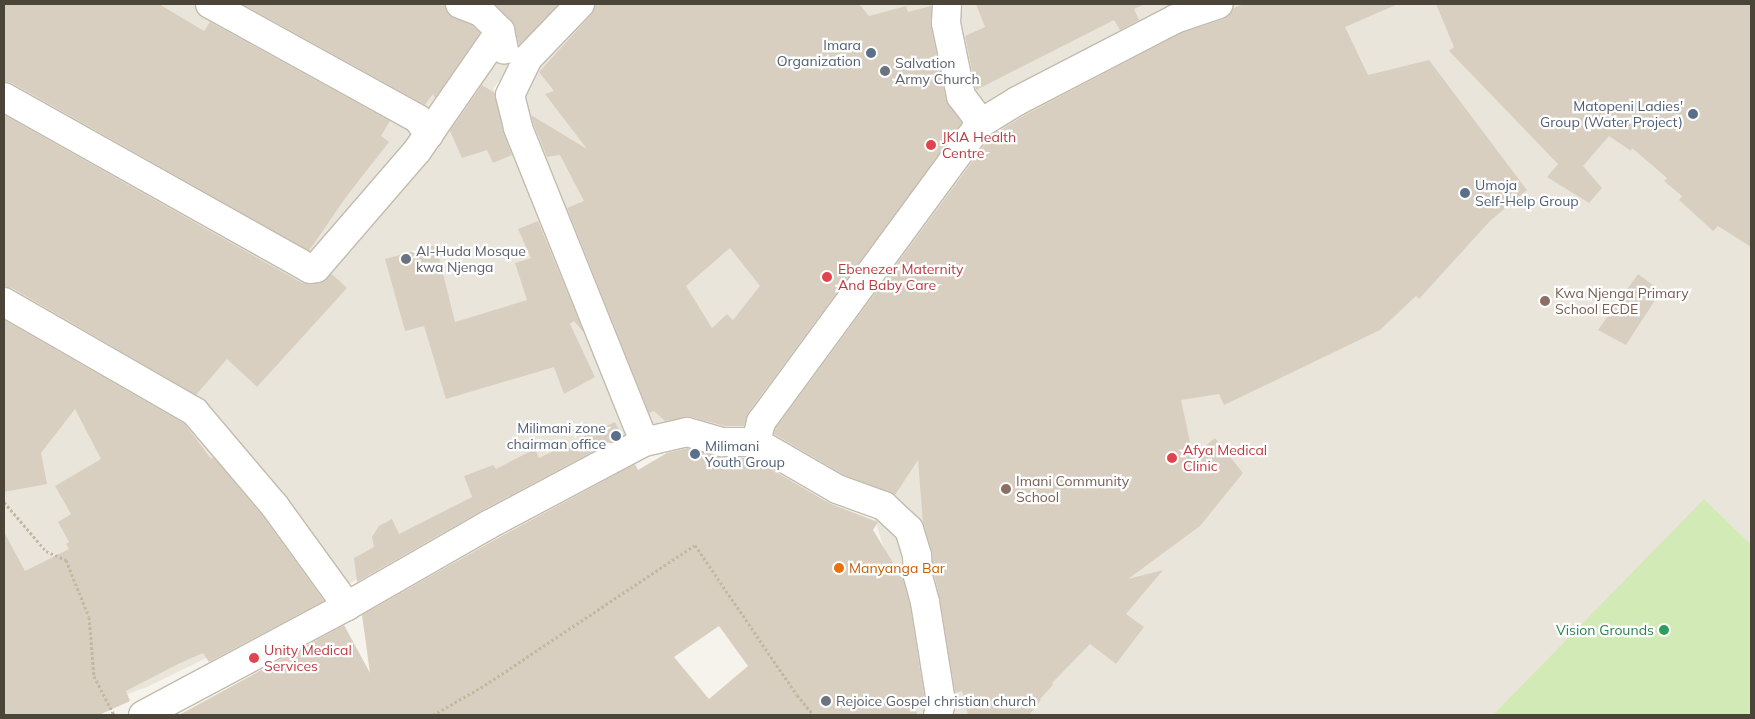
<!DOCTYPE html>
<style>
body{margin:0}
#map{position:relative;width:1755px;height:719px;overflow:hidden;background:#f6f3ec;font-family:Mulish,sans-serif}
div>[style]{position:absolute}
.residential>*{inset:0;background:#eae5da}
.green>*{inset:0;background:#d2eab5}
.building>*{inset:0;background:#d8cfc1}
.path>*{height:3px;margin-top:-1.5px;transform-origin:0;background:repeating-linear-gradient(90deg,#c4b79f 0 2.5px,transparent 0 5px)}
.roads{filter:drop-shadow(1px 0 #c2bbae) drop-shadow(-1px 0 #c2bbae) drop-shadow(0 1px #c2bbae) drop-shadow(0 -1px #c2bbae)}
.minor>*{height:28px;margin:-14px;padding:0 14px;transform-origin:14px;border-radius:14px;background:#fff}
.dots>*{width:14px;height:14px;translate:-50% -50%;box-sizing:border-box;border:2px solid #fff;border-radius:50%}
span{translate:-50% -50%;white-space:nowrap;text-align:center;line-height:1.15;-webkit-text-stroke:4.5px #fff;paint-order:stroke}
.service-label{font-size:14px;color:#4e5e75}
.right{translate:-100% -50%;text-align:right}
.left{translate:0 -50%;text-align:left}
.worship-label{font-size:14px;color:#5b616d}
.health-label{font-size:14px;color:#be3a42}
.education-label{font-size:14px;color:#785e54}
.food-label{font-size:14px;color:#c56008}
.leisure-label{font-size:14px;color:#27864d}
.frame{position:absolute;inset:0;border:5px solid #4b4439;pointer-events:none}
</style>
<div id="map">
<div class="residential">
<div style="clip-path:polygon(4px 4px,571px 4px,493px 88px,637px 433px,493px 511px,404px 550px,313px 606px,147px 687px,68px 715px,4px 715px)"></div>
<div style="clip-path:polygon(582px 4px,1751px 4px,1751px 715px,903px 715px,907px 684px,885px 551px,874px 518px,795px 469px,741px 446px,646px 435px,499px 97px)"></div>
</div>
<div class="green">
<div style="clip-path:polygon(1704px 499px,1751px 545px,1751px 715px,1493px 715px)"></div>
</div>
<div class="building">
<div style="clip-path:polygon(4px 4px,159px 4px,204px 31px,210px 22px,390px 121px,381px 136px,389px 142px,346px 197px,309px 251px,12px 83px,4px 81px)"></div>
<div style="clip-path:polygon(242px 4px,445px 4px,448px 14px,472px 25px,480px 33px,435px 98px,433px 94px,425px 105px)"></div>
<div style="clip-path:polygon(495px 4px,559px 4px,519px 45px,514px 24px)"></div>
<div style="clip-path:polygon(evenodd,595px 4px,859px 4px,869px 16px,906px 6px,908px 12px,931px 6px,931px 26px,946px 99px,962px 123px,748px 413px,744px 426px,725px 426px,691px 417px,665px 421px,654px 411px,649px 413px,567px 208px,584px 201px,560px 155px,547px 157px,533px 123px,531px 115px,587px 149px,545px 94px,554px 91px,539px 72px,591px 15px,595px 4px,730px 248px,760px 286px,733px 320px,727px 314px,712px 328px,686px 286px,730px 248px)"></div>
<div style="clip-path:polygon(976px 4px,1145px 4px,1134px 9px,1139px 20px,1120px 30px,1114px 20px,976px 90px,965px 36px,985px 27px)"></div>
<div style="clip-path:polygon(1244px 4px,1398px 4px,1345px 27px,1368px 75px,1429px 60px,1527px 190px,1490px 221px,1419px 299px,1416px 296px,1380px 330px,1224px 405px,1219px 394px,1181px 400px,1193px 456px,1215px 438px,1243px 473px,1200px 526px,1128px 579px,1163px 570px,1126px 614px,1144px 627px,1116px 664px,1090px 644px,1052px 683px,1053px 685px,1040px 699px,1041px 700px,1029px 715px,968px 715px,962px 691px,955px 693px,940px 599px,934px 574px,932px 552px,923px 523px,918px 460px,895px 495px,844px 475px,774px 434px,775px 429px,992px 135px,1025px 115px,1181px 33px,1224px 19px,1234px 8px)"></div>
<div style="clip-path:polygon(1436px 4px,1751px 4px,1751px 247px,1718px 226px,1713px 231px,1679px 200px,1682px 196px,1664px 181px,1667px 178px,1632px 148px,1631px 151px,1609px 136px,1583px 166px,1602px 188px,1589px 203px,1547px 177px,1558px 164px,1449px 51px,1454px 47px)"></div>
<div style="clip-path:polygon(482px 85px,495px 93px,503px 132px,512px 155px,493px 163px,487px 150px,462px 158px,450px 131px)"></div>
<div style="clip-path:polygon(6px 116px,302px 283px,319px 283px,332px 274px,347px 288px,257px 387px,227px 359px,196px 395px,12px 288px,4px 286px,4px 119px)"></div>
<div style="clip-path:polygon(538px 221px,584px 333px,574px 321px,570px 324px,595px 377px,564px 394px,554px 367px,446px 399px,424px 326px,405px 331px,385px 259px,436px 245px,455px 322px,527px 300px,515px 263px,531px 258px,518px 229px)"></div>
<div style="clip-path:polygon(1638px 274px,1661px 291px,1626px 345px,1598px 330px)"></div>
<div style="clip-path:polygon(4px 320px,185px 424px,211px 459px,213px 457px,262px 515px,324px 601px,209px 662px,203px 653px,178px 664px,126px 691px,130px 701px,99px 715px,4px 715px,4px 532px,25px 571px,69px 549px,66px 544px,69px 542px,58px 522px,71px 514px,55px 486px,101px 459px,75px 409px,41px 453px,47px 484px,4px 492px)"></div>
<div style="clip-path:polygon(615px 422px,622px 436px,481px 511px,357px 582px,354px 558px,374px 547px,372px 537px,379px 526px,392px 519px,399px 534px,472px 497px,464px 476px,493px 465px,496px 469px,535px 449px,539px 458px)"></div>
<div style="clip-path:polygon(evenodd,687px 448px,719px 457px,752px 458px,829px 503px,878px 522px,873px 530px,903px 579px,910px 605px,925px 701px,925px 704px,914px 708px,918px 715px,179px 715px,344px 625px,370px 673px,362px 615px,496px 539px,635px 464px,638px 470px,667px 453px,687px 448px,719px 626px,748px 666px,709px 699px,674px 657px,719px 626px)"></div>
</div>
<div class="path">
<div style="left:4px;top:502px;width:65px;rotate:49.4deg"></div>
<div style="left:46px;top:551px;width:22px;rotate:24deg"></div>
<div style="left:66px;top:560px;width:61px;rotate:68deg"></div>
<div style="left:89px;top:617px;width:59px;rotate:85.2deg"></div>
<div style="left:94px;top:676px;width:44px;rotate:62.9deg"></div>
<div style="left:433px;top:715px;width:60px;rotate:-30deg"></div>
<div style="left:485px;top:685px;width:252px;rotate:-33.7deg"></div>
<div style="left:695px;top:545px;width:181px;rotate:55.8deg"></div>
<div style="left:797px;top:695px;width:26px;rotate:50deg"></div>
</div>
<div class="roads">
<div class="minor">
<div style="left:210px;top:4px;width:238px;rotate:28.9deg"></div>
<div style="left:418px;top:119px;width:19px;rotate:54deg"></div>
<div style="left:460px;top:4px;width:22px;rotate:21deg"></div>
<div style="left:481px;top:12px;width:27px;rotate:45deg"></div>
<div style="left:500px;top:31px;width:19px;rotate:78deg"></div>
<div style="left:580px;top:4px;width:75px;rotate:133.9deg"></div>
<div style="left:528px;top:58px;width:41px;rotate:115.9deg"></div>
<div style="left:510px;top:95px;width:34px;rotate:76deg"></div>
<div style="left:518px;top:128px;width:338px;rotate:68.1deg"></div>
<div style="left:947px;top:4px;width:19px;rotate:93deg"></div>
<div style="left:946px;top:23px;width:75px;rotate:78.4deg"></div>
<div style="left:961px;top:96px;width:34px;rotate:53deg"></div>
<div style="left:4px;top:97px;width:351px;rotate:29.3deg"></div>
<div style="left:310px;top:269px;width:6px;rotate:-9deg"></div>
<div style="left:316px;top:268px;width:155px;rotate:-49.2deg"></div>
<div style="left:417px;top:151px;width:146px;rotate:-55.3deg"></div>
<div style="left:4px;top:302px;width:220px;rotate:29.9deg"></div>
<div style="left:195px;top:412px;width:122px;rotate:49.7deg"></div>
<div style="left:274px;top:505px;width:125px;rotate:54.1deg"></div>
<div style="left:756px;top:442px;width:21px;rotate:-76deg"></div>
<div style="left:761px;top:422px;width:371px;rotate:-53.7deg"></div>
<div style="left:981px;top:123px;width:42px;rotate:-31.4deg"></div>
<div style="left:1017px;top:101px;width:178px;rotate:-27.4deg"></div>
<div style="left:1175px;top:19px;width:46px;rotate:-18.8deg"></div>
<div style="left:143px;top:715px;width:231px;rotate:-28.1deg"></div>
<div style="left:347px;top:606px;width:163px;rotate:-29.9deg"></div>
<div style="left:488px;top:525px;width:177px;rotate:-28deg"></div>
<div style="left:644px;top:442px;width:44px;rotate:-13.1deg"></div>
<div style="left:687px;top:432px;width:37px;rotate:16deg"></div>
<div style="left:723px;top:442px;width:33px"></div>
<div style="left:756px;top:442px;width:94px;rotate:30.1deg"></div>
<div style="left:837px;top:489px;width:50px;rotate:19.9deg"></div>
<div style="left:884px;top:506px;width:34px;rotate:43deg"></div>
<div style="left:909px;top:529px;width:28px;rotate:73deg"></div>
<div style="left:917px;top:556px;width:20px;rotate:87deg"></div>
<div style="left:918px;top:576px;width:27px;rotate:75deg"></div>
<div style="left:925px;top:602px;width:101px;rotate:80.9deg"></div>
<div style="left:941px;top:702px;width:13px;rotate:103deg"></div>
</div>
</div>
<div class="dots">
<div style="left:871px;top:53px;background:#5c6f8a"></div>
<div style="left:885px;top:71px;background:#6b7280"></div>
<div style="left:1693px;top:114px;background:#5c6f8a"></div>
<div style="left:931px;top:145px;background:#e0444e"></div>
<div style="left:1465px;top:193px;background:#5c6f8a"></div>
<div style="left:406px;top:259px;background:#6b7280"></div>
<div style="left:827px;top:277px;background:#e0444e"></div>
<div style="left:1545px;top:301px;background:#8d6e63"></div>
<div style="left:616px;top:436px;background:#5c6f8a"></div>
<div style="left:695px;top:454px;background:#5c6f8a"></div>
<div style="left:1172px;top:458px;background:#e0444e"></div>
<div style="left:1006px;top:489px;background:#8d6e63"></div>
<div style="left:839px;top:568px;background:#e8710a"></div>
<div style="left:1664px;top:630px;background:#2e9e5b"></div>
<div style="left:254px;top:658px;background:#e0444e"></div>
<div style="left:826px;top:701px;background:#6b7280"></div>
</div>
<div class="service-label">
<span class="right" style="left:861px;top:53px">Imara<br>Organization</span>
<span class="right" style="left:1683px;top:114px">Matopeni Ladies'<br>Group (Water Project)</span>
<span class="left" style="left:1475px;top:193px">Umoja<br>Self-Help Group</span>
<span class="right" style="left:606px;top:436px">Milimani zone<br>chairman office</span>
<span class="left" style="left:705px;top:454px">Milimani<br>Youth Group</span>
</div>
<div class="worship-label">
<span class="left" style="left:895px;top:71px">Salvation<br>Army Church</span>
<span class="left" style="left:416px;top:259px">Al-Huda Mosque<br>kwa Njenga</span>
<span class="left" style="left:836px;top:701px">Rejoice Gospel christian church</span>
</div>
<div class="health-label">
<span class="left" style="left:942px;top:145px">JKIA Health<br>Centre</span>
<span class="left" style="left:838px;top:277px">Ebenezer Maternity<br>And Baby Care</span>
<span class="left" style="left:1183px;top:458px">Afya Medical<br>Clinic</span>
<span class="left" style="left:264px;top:658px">Unity Medical<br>Services</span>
</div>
<div class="education-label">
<span class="left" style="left:1555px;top:301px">Kwa Njenga Primary<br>School ECDE</span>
<span class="left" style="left:1016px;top:489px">Imani Community<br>School</span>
</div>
<div class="food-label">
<span class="left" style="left:849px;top:568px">Manyanga Bar</span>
</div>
<div class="leisure-label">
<span class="right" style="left:1654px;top:630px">Vision Grounds</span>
</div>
<div class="frame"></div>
</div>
